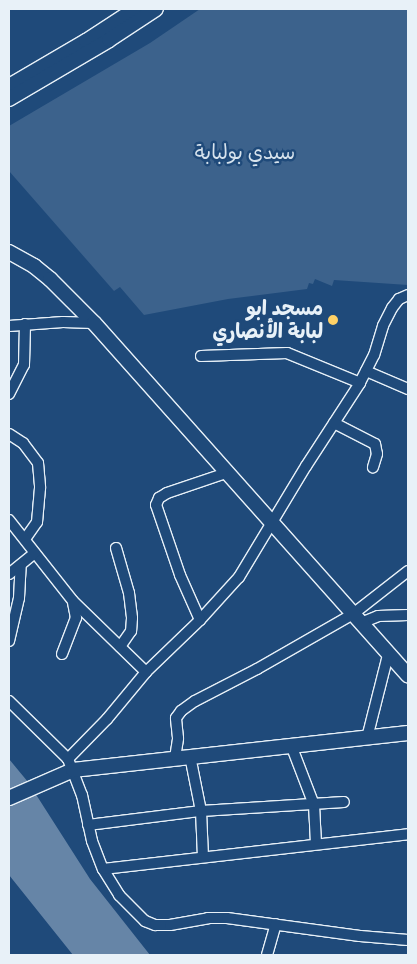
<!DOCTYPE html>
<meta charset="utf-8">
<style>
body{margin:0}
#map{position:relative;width:417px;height:964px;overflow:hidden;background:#1f4a7a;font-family:Caveat,"Playpen Sans Arabic",sans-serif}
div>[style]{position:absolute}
.green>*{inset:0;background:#3c628c}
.water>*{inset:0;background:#6685a7}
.roads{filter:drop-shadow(1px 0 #e8f1f8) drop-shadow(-1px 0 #e8f1f8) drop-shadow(0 1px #e8f1f8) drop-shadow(0 -1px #e8f1f8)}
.street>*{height:10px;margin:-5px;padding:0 5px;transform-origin:5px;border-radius:5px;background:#1f4a7a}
.secondary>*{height:14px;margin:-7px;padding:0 7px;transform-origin:7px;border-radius:7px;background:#1f4a7a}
.dots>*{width:14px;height:14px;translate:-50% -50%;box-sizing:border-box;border:2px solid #1f4a7a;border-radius:50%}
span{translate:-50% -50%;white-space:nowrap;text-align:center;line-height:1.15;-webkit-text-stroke:5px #1f4a7a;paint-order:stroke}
.park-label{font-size:20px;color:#d7e3ed}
.poi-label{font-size:20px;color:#e8f1f8;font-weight:700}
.right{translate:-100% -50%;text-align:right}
.frame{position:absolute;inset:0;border:10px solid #e8f1f8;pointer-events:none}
</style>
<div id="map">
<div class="green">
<div style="clip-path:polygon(200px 9px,408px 9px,408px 285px,334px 280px,332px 286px,315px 279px,313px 284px,309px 283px,307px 289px,228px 299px,144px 315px,120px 287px,114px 291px,9px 171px,9px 126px,150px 43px)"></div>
</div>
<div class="water">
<div style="clip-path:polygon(9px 759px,28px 782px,90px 879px,150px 955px,73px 955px,9px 875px)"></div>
</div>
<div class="roads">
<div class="street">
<div style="left:408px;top:295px;width:10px;rotate:156deg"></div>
<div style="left:399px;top:299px;width:11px;rotate:128deg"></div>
<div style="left:392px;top:308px;width:20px;rotate:117deg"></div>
<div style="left:383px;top:326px;width:30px;rotate:107deg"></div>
<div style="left:374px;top:355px;width:31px;rotate:117deg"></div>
<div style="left:360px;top:383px;width:99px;rotate:123deg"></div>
<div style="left:306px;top:466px;width:130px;rotate:121.1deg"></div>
<div style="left:239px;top:577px;width:58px;rotate:132.2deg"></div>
<div style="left:200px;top:620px;width:75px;rotate:136.1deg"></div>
<div style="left:146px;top:672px;width:61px;rotate:129.7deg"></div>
<div style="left:107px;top:719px;width:56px;rotate:134.3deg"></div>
<div style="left:68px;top:759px;width:39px;rotate:69deg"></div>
<div style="left:82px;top:795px;width:47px;rotate:77.7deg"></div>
<div style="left:92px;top:841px;width:30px;rotate:69deg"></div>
<div style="left:103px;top:869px;width:31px;rotate:58deg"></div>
<div style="left:119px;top:895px;width:37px;rotate:45deg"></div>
<div style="left:145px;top:921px;width:11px;rotate:22deg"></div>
<div style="left:155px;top:925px;width:15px"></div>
<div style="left:170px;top:925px;width:39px;rotate:-10deg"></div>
<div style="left:208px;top:918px;width:19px"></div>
<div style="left:227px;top:918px;width:134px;rotate:7.7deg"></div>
<div style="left:360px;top:936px;width:48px;rotate:4.8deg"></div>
<div style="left:9px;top:326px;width:54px;rotate:-4.2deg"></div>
<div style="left:63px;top:322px;width:31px;rotate:2deg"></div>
<div style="left:201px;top:356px;width:86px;rotate:-2deg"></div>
<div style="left:287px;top:353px;width:79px;rotate:22.3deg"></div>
<div style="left:366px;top:371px;width:46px;rotate:23.2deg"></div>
<div style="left:9px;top:394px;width:33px;rotate:-63deg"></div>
<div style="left:24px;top:365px;width:41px;rotate:-88.6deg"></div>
<div style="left:334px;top:423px;width:46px;rotate:27.1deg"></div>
<div style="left:375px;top:444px;width:10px;rotate:79deg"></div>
<div style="left:377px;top:454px;width:14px;rotate:107deg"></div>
<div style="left:9px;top:434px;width:17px;rotate:33deg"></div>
<div style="left:23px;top:443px;width:25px;rotate:53deg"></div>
<div style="left:38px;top:463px;width:25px;rotate:85deg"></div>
<div style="left:40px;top:488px;width:34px;rotate:95deg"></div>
<div style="left:37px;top:522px;width:21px;rotate:125deg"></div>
<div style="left:9px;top:520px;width:103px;rotate:51.7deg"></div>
<div style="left:73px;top:601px;width:102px;rotate:44.2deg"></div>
<div style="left:116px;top:548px;width:47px;rotate:73.9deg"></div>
<div style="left:129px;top:593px;width:25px;rotate:83deg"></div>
<div style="left:132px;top:618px;width:13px;rotate:94deg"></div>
<div style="left:131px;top:631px;width:19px;rotate:125deg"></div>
<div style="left:9px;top:574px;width:33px;rotate:-39deg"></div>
<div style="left:200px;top:620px;width:49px;rotate:-114deg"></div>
<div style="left:180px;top:575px;width:74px;rotate:-108.9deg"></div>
<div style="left:156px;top:505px;width:8px;rotate:-67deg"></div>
<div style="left:159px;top:498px;width:9px;rotate:-32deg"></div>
<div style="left:167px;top:493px;width:62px;rotate:-18.7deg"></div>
<div style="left:361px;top:623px;width:18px;rotate:-22deg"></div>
<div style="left:378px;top:616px;width:30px;rotate:-2deg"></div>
<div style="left:9px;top:641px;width:44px;rotate:-76.9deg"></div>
<div style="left:19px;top:598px;width:33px;rotate:-87deg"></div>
<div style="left:62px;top:654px;width:39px;rotate:-69deg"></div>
<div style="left:76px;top:618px;width:15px;rotate:-101deg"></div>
<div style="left:9px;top:701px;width:83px;rotate:44.5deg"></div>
<div style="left:367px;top:738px;width:86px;rotate:-75.8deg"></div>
<div style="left:291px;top:745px;width:64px;rotate:69deg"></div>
<div style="left:314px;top:805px;width:38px;rotate:87deg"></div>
<div style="left:190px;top:756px;width:56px;rotate:78.7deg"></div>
<div style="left:201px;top:811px;width:46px;rotate:87.5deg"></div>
<div style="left:175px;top:758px;width:20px;rotate:-81deg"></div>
<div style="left:178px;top:738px;width:20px;rotate:-96deg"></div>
<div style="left:176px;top:718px;width:9px;rotate:-54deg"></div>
<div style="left:181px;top:711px;width:17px;rotate:-36deg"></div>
<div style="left:195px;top:701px;width:70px;rotate:-27.3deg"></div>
<div style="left:257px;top:669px;width:111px;rotate:-29.8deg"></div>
<div style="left:353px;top:614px;width:70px;rotate:-38deg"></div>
<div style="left:88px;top:825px;width:114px;rotate:-7.1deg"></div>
<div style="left:201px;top:811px;width:143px;rotate:-3.6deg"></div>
<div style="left:103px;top:869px;width:307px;rotate:-6.5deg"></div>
<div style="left:267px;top:955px;width:32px;rotate:-74deg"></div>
</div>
<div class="secondary">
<div style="left:9px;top:86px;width:89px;rotate:-30.3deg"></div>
<div style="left:86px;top:41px;width:59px;rotate:-33.1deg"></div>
<div style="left:9px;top:99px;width:116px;rotate:-30.5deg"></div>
<div style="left:109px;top:40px;width:56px;rotate:-33.4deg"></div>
<div style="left:9px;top:252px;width:29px;rotate:29deg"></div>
<div style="left:34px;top:266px;width:21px;rotate:39deg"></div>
<div style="left:50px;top:279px;width:62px;rotate:45deg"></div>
<div style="left:94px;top:323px;width:472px;rotate:48.3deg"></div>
<div style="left:9px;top:798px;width:70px;rotate:-23.6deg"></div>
<div style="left:73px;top:770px;width:337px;rotate:-6.3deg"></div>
</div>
</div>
<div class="dots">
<div style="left:333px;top:320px;background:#ffd166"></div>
</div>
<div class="park-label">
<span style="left:245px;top:152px">سيدي بولبابة</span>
</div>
<div class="poi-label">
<span class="right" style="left:323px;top:320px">مسجد ابو<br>لبابة الأنصاري</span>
</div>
<div class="frame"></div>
</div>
